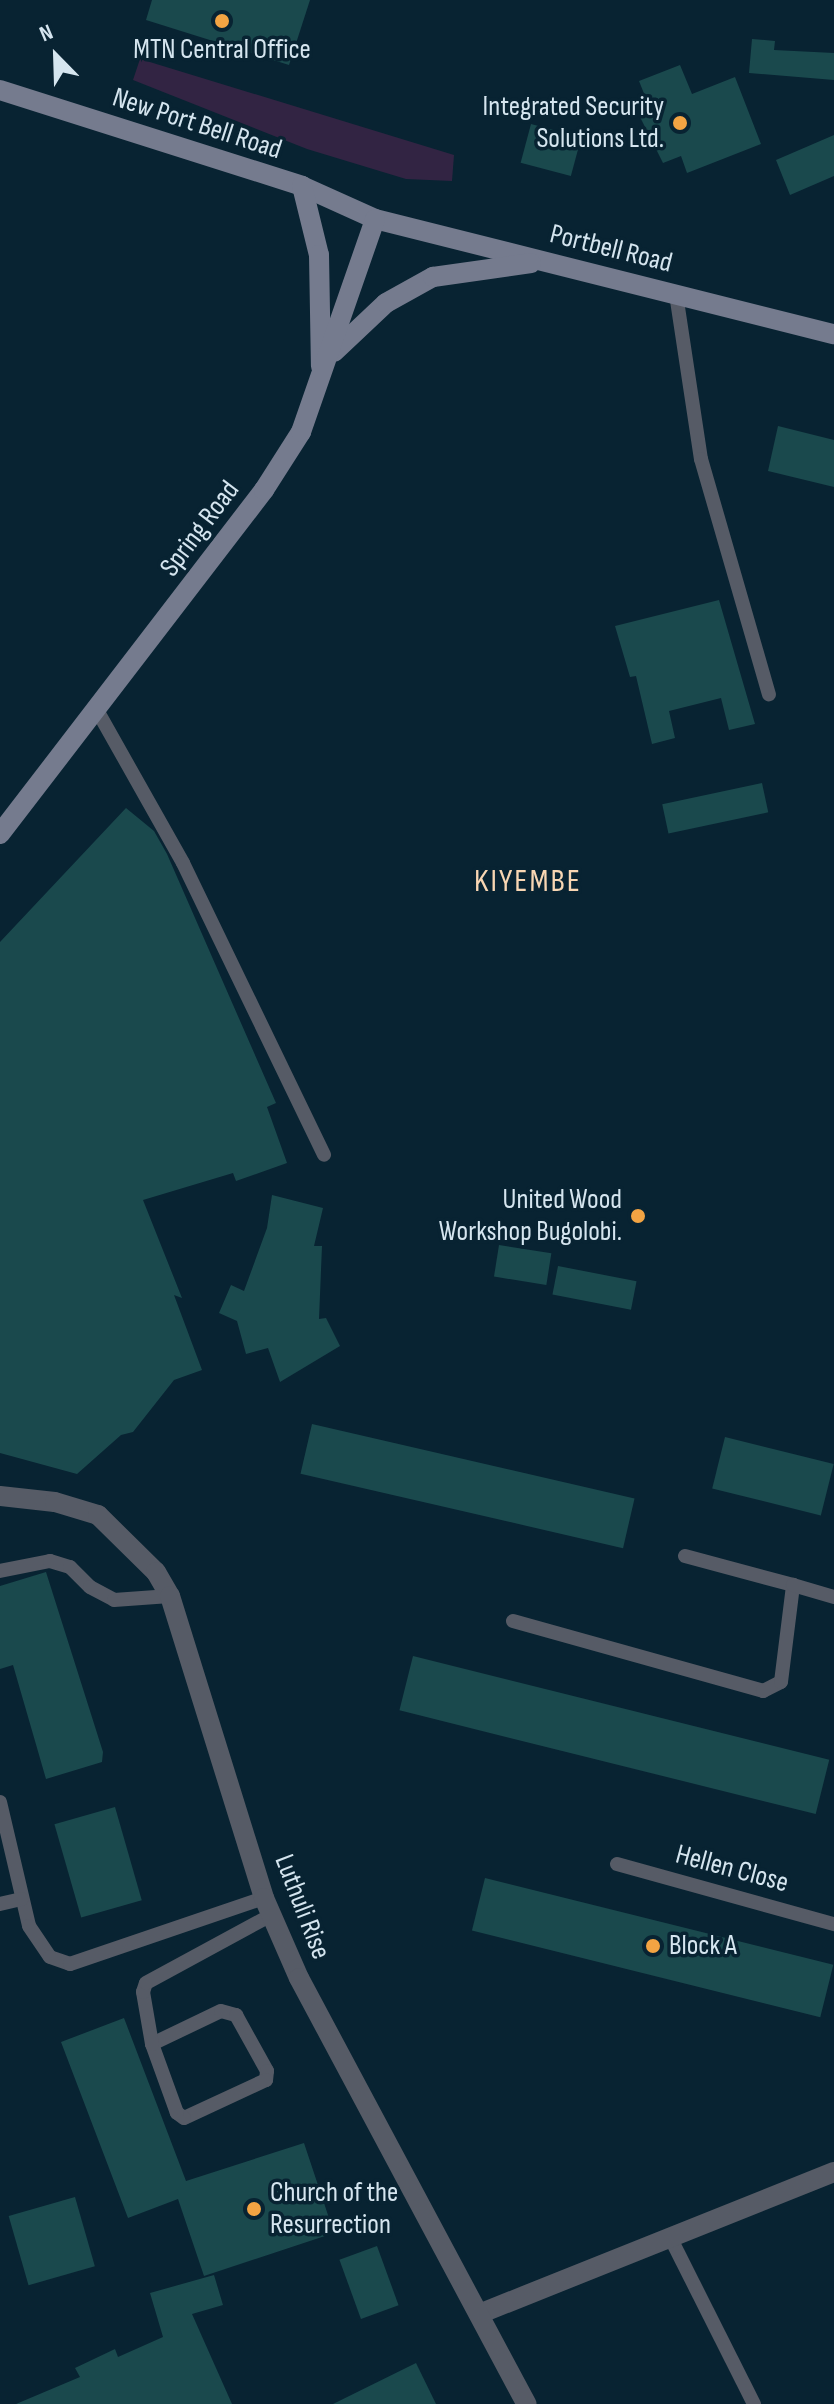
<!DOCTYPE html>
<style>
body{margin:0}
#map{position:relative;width:834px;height:2404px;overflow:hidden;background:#082332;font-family:"Sofia Sans Condensed",sans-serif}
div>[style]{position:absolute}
.green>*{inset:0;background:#322443}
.building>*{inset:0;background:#1a494d;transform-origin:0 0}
.service>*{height:14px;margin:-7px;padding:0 7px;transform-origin:7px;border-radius:7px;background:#565b66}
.minor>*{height:20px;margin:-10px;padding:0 10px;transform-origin:10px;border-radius:10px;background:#565b66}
.tertiary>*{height:20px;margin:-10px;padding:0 10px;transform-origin:10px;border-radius:10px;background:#565b66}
.secondary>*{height:20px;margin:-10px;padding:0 10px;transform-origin:10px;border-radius:10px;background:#757b8e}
.dots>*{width:22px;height:22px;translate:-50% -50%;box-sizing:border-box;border:4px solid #082332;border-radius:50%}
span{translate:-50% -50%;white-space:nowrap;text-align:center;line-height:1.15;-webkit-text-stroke:7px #082332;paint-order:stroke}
.poi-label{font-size:28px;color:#d5e5ef}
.right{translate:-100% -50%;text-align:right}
.left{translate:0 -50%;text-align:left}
.street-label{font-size:28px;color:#d5e5ef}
.quarter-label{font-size:32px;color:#f8d6b3;letter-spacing:2px}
.north{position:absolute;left:16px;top:16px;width:80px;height:80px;-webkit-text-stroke:6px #082332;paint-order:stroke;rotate:337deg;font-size:22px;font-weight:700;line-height:32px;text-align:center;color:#d5e5ef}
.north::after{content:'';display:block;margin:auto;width:28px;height:36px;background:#d5e5ef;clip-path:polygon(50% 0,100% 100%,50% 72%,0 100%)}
</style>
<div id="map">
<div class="green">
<div style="clip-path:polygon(140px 59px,454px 155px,452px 181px,406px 179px,307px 149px,133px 80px)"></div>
</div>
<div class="building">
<div style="clip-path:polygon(152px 0,310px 0,289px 65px,146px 20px)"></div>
<div style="clip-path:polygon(752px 39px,775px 41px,774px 50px,834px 53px,834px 80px,749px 73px)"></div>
<div style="clip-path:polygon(680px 65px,692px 94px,735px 77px,761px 144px,687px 173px,681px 156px,663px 163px,632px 101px,645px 96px,639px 81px)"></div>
<div style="left:531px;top:124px;width:52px;height:40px;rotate:15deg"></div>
<div style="clip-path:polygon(834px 135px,834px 176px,790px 195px,776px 160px)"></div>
<div style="clip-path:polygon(778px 426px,834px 440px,834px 487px,768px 471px)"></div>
<div style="clip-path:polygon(719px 600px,755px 724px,729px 730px,721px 698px,669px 711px,675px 738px,652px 744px,636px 676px,630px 677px,615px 626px)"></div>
<div style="left:762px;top:783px;width:30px;height:102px;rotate:78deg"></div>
<div style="clip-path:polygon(126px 808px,154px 831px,167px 854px,276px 1103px,267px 1107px,287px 1163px,236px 1181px,233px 1173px,143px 1200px,182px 1298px,174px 1295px,202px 1370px,174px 1380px,133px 1432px,121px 1435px,77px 1474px,0 1453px,0 942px)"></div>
<div style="clip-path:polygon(272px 1195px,323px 1208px,314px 1246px,322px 1246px,319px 1319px,326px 1318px,340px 1346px,280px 1382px,268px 1348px,246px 1354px,237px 1321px,219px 1313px,231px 1285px,244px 1291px,267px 1228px)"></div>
<div style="left:499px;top:1245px;width:53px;height:32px;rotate:9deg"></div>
<div style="left:558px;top:1266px;width:80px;height:29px;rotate:11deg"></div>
<div style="left:312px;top:1424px;width:331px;height:51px;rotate:13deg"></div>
<div style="left:725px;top:1437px;width:112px;height:53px;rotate:14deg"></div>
<div style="clip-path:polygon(46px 1572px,103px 1752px,102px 1762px,46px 1779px,13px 1665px,0 1669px,0 1586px)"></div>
<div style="left:413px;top:1656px;width:429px;height:56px;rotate:14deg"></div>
<div style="left:115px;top:1807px;width:97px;height:63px;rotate:74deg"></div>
<div style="left:485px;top:1878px;width:359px;height:54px;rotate:14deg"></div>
<div style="clip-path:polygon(124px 2018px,186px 2181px,304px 2143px,334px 2233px,204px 2276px,178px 2199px,128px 2218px,61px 2042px)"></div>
<div style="left:75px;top:2197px;width:72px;height:69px;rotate:74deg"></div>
<div style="left:377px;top:2246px;width:63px;height:40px;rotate:70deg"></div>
<div style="clip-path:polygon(214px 2275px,223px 2305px,192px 2314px,232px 2404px,16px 2404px,80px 2377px,75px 2368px,115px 2349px,118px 2357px,163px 2337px,150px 2293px)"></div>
<div style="clip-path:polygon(416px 2363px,436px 2404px,333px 2404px)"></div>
</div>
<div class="service">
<div style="left:676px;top:294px;width:167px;rotate:81.4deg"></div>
<div style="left:701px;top:459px;width:245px;rotate:73.9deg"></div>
<div style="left:98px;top:712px;width:173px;rotate:60.6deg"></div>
<div style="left:183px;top:863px;width:324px;rotate:64.2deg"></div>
<div style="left:685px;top:1556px;width:112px;rotate:15deg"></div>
<div style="left:0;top:1571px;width:51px;rotate:-11.3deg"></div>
<div style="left:50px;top:1561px;width:21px;rotate:17deg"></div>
<div style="left:70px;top:1567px;width:28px;rotate:45deg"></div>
<div style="left:90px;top:1587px;width:27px;rotate:28deg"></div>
<div style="left:114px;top:1600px;width:56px;rotate:-4.1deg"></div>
<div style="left:513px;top:1621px;width:260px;rotate:15.6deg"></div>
<div style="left:763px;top:1691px;width:20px;rotate:-27deg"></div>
<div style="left:781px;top:1682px;width:98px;rotate:-82.9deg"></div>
<div style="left:793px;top:1585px;width:43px;rotate:16.3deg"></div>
<div style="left:0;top:1802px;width:127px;rotate:76.8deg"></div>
<div style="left:29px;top:1926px;width:37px;rotate:56deg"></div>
<div style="left:50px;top:1957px;width:21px;rotate:19deg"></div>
<div style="left:70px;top:1964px;width:205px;rotate:-18.8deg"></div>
<div style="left:617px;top:1864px;width:225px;rotate:15.5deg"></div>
<div style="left:0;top:1904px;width:22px;rotate:-13deg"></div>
<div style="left:152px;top:2044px;width:76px;rotate:-25.6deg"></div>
<div style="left:221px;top:2011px;width:16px;rotate:15deg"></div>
<div style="left:236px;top:2015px;width:64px;rotate:61deg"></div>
<div style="left:267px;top:2071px;width:9px;rotate:96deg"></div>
<div style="left:266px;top:2080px;width:90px;rotate:155.1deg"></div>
<div style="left:184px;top:2118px;width:9px;rotate:-144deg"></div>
<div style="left:177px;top:2113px;width:73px;rotate:-109.9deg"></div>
<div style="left:152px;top:2044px;width:53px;rotate:-99.8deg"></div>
<div style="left:143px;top:1992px;width:9px;rotate:-72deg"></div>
<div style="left:146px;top:1983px;width:142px;rotate:-28.5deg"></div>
<div style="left:670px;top:2237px;width:187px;rotate:63.3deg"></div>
</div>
<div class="minor">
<div style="left:479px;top:2314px;width:382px;rotate:-21.8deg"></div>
</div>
<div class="tertiary">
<div style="left:0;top:1496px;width:55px;rotate:6.2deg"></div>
<div style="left:55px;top:1502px;width:45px;rotate:16.8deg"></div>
<div style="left:98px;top:1515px;width:81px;rotate:44.5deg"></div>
<div style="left:156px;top:1572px;width:28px;rotate:60deg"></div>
<div style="left:170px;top:1596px;width:316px;rotate:72.7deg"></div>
<div style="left:264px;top:1898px;width:87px;rotate:66.4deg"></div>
<div style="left:299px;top:1978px;width:483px;rotate:61.9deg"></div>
</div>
<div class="secondary">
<div style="left:0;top:90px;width:317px;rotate:17.6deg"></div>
<div style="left:302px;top:186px;width:80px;rotate:24.3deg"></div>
<div style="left:375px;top:219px;width:473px;rotate:14.1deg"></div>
<div style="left:302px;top:186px;width:71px;rotate:76.2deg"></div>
<div style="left:319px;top:255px;width:111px;rotate:89deg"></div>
<div style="left:334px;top:352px;width:71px;rotate:-43.3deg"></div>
<div style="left:386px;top:303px;width:54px;rotate:-29deg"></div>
<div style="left:433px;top:277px;width:99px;rotate:-8.1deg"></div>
<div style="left:0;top:834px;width:434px;rotate:-52.5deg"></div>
<div style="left:264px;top:490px;width:69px;rotate:-57.5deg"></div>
<div style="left:301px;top:432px;width:225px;rotate:-70.8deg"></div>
</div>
<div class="dots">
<div style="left:222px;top:21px;background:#f3a443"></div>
<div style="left:680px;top:123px;background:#f3a443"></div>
<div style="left:638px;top:1216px;background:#f3a443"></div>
<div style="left:653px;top:1946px;background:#f3a443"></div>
<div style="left:254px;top:2209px;background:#f3a443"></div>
</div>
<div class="poi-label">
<span style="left:222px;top:50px">MTN Central Office</span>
<span class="right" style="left:664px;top:123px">Integrated Security<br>Solutions Ltd.</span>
<span class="right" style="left:622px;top:1216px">United Wood<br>Workshop Bugolobi.</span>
<span class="left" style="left:669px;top:1946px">Block A</span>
<span class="left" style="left:270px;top:2209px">Church of the<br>Resurrection</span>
</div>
<div class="street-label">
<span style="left:197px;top:124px;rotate:18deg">New Port Bell Road</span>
<span style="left:611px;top:249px;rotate:14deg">Portbell Road</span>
<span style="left:200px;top:529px;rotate:-53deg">Spring Road</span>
<span style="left:732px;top:1869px;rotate:15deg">Hellen Close</span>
<span style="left:302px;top:1907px;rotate:69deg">Luthuli Rise</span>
</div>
<div class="quarter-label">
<span style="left:528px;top:882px">KIYEMBE</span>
</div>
<div class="north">N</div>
</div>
